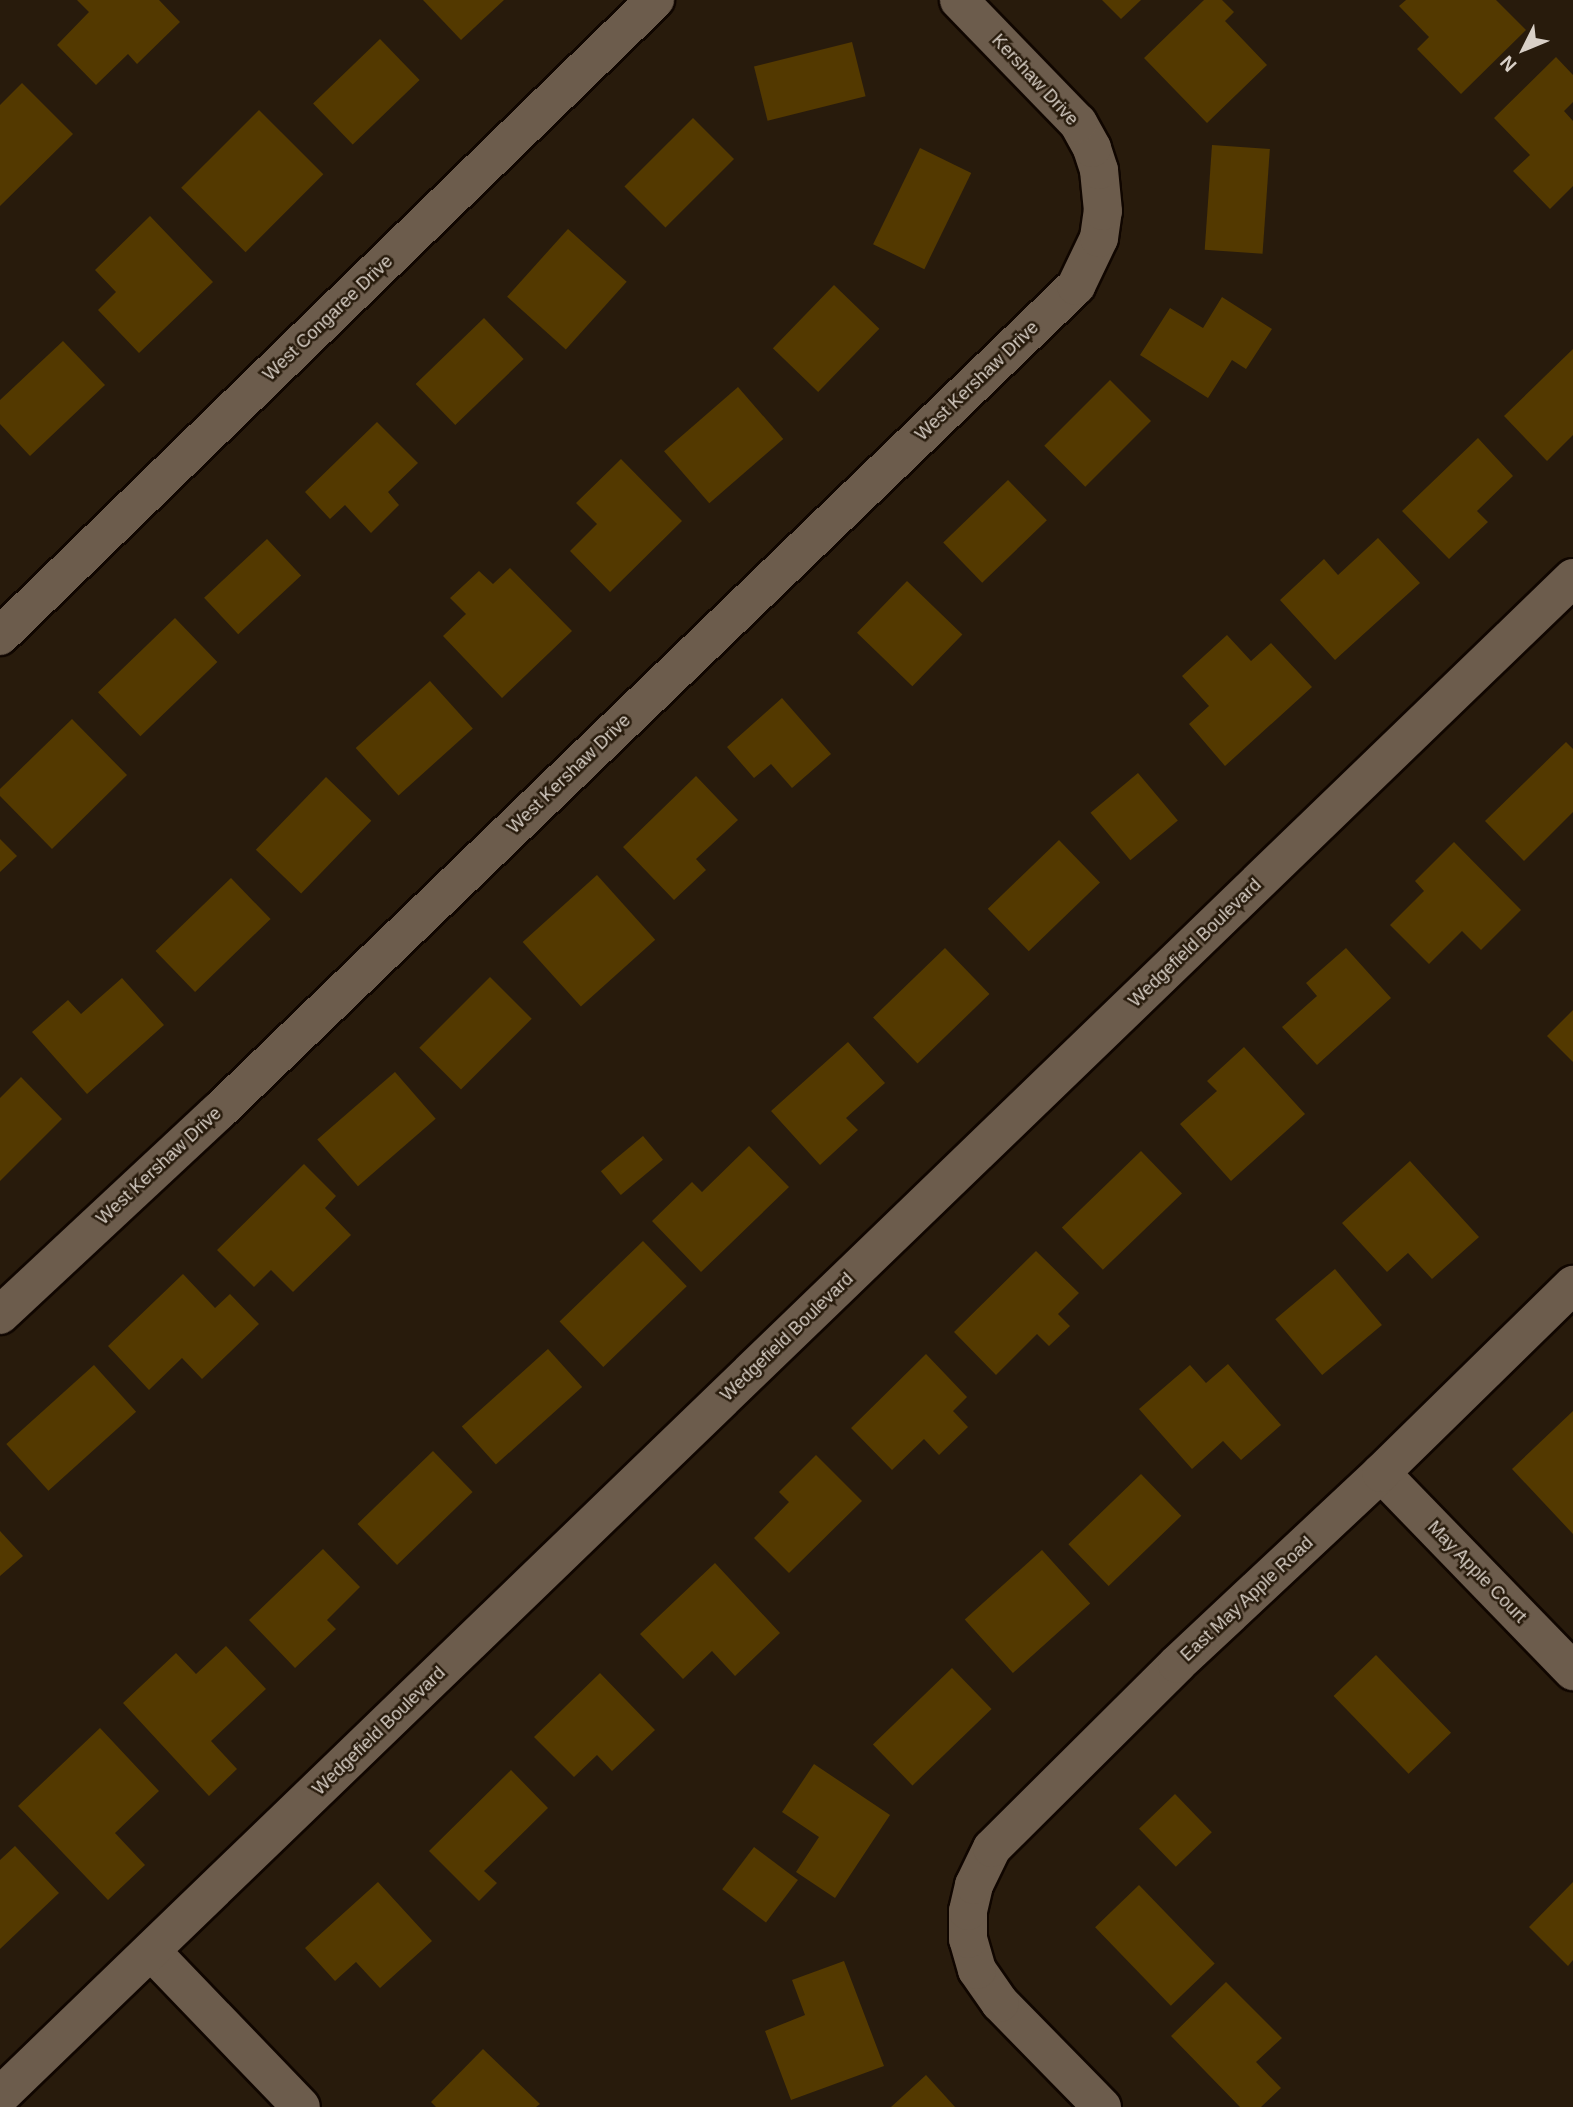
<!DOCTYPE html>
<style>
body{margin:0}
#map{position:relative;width:1573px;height:2107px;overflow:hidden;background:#281b0c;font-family:Arial,sans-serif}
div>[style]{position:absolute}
.building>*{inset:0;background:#533900;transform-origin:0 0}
.roads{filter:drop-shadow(2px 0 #100600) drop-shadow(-2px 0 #100600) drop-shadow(0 2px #100600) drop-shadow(0 -2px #100600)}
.street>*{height:38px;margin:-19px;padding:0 19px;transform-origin:19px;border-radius:19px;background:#6c5c4c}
span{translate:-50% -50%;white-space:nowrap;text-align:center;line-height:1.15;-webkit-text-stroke:5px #281b0c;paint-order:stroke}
.street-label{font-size:18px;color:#d9d0c7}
.north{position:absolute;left:1489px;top:14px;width:70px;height:70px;-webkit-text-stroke:5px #281b0c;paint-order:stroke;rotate:227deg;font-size:19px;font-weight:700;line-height:28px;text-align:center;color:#d9d0c7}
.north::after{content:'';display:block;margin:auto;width:24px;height:32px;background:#d9d0c7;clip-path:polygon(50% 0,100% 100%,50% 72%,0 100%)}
</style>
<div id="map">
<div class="building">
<div style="clip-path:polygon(77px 0,159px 0,180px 22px,137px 64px,128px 54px,96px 85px,57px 45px,89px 12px)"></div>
<div style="clip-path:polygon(423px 0,504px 0,461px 40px)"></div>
<div style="clip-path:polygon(1102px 0,1141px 0,1121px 19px)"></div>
<div style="clip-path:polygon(1204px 0,1222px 0,1234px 12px,1225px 21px,1267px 65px,1207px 123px,1144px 58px)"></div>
<div style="clip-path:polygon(1406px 0,1496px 0,1526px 30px,1461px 94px,1417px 49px,1429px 37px,1399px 6px)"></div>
<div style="left:380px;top:39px;width:57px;height:93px;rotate:46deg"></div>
<div style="left:852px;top:42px;width:56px;height:101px;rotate:76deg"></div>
<div style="clip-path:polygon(1556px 57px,1573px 75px,1573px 102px,1564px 111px,1573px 121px,1573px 186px,1550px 209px,1513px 171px,1530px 155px,1494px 118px)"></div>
<div style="clip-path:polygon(22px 83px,73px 134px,0 206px,0 105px)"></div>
<div style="left:259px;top:110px;width:91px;height:110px;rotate:45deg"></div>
<div style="left:693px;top:118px;width:58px;height:97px;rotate:45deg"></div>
<div style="left:1212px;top:145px;width:58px;height:105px;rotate:4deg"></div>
<div style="left:920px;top:148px;width:57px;height:107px;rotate:26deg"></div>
<div style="clip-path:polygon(150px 216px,213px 282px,139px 353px,98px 310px,116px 292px,95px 270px)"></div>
<div style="left:568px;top:229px;width:79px;height:91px;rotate:42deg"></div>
<div style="left:834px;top:285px;width:63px;height:88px;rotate:44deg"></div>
<div style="clip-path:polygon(1222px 297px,1272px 329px,1246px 369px,1232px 360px,1208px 398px,1140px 355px,1170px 308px,1203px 328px)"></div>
<div style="left:484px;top:318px;width:57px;height:95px;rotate:46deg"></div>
<div style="clip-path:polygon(63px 341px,105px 385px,30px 456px,0 424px,0 400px)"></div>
<div style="clip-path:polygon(1573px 349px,1573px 435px,1547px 461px,1504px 416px)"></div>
<div style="left:1110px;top:380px;width:58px;height:93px;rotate:45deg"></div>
<div style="left:738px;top:387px;width:69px;height:98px;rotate:49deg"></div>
<div style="clip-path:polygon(377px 422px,418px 463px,388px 492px,399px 505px,371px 533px,345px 505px,330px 519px,305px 492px)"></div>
<div style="clip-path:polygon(1478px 438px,1513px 476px,1477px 511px,1488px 522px,1449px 559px,1402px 511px)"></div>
<div style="clip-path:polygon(621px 459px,682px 521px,610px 592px,570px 551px,597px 524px,576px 503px)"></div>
<div style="left:1008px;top:480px;width:56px;height:90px;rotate:46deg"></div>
<div style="clip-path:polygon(1378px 538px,1420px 583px,1335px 660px,1280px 600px,1324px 559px,1338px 575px)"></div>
<div style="left:267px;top:539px;width:50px;height:86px;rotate:47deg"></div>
<div style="clip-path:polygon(510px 568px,572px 631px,502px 698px,443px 636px,466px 614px,450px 598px,479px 571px,493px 584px)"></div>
<div style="left:907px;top:581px;width:77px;height:72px;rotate:44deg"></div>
<div style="left:175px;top:618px;width:61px;height:107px;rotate:46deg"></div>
<div style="clip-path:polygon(1227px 635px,1251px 661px,1271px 643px,1312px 687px,1225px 766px,1189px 724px,1209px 706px,1182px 676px)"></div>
<div style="left:430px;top:681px;width:64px;height:100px;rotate:48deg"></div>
<div style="clip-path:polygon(782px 698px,831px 754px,792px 788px,771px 764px,754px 778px,727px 747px)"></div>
<div style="clip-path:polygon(72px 719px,127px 775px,52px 849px,0 796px,0 789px)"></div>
<div style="clip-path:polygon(1566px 742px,1573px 749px,1573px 812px,1524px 861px,1485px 821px)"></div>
<div style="left:1138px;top:773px;width:62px;height:62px;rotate:50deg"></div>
<div style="clip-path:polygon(696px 776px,738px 820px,696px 859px,706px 870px,674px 900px,623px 847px)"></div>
<div style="left:326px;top:777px;width:63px;height:101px;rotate:44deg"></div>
<div style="clip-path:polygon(0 839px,17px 856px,0 872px)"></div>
<div style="left:1059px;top:840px;width:59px;height:99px;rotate:46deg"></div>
<div style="clip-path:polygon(1454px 842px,1521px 910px,1481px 950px,1462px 931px,1429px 964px,1390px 925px,1424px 891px,1415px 881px)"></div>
<div style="left:597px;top:875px;width:87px;height:100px;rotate:48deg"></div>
<div style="left:231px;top:878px;width:57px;height:105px;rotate:46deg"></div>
<div style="left:945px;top:948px;width:64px;height:100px;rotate:46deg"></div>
<div style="clip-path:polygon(1346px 948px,1391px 998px,1317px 1065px,1282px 1027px,1317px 996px,1306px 983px)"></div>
<div style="left:490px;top:977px;width:59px;height:100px;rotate:45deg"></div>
<div style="clip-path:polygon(122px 978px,164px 1025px,87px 1094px,32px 1032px,68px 1000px,81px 1014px)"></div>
<div style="clip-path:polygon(1573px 1010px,1573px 1062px,1547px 1036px)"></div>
<div style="clip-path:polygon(848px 1042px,885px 1083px,846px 1118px,858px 1130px,820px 1165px,771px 1111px)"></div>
<div style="clip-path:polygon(1244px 1047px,1305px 1114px,1231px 1181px,1180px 1124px,1217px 1091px,1207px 1081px)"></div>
<div style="left:395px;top:1072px;width:62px;height:103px;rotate:49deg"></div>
<div style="clip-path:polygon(21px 1077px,62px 1119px,0 1181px,0 1098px)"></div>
<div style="left:643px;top:1136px;width:31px;height:55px;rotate:50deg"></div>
<div style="clip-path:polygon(749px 1146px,789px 1187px,701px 1272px,652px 1221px,692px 1182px,702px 1192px)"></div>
<div style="left:1141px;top:1151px;width:59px;height:110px;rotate:46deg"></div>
<div style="clip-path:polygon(1410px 1161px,1479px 1237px,1432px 1279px,1408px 1253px,1387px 1272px,1342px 1223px)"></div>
<div style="clip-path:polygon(304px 1164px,336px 1196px,325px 1208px,351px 1235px,293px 1292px,271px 1270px,254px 1287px,217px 1250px)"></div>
<div style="left:643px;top:1241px;width:63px;height:116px;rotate:46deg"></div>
<div style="clip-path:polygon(1036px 1251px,1079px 1293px,1058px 1314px,1070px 1326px,1049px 1346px,1037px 1334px,996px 1375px,954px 1332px)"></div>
<div style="left:1335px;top:1269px;width:73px;height:78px;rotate:50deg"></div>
<div style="clip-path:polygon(183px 1274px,215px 1308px,230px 1294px,259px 1324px,202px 1379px,182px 1358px,149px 1390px,108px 1346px)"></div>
<div style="left:548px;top:1349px;width:51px;height:116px;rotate:48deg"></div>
<div style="clip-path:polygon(926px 1354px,967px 1397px,953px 1411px,968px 1427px,939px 1455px,924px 1439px,892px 1470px,851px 1428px)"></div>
<div style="clip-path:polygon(1228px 1364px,1281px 1425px,1241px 1460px,1223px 1441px,1192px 1469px,1139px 1409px,1190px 1365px,1206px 1383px)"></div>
<div style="left:94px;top:1365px;width:63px;height:118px;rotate:48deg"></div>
<div style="clip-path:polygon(1573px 1411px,1573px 1534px,1512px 1469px)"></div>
<div style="left:433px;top:1451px;width:57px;height:105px;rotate:46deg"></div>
<div style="clip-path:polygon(816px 1455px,862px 1501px,789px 1573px,754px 1538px,789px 1502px,779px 1492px)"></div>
<div style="left:1141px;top:1474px;width:58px;height:101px;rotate:46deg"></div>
<div style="clip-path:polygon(0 1531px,23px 1556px,0 1576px)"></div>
<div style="clip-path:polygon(323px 1549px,360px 1587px,327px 1620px,336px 1629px,295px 1668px,249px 1620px)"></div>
<div style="left:1042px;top:1550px;width:72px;height:104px;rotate:48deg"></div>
<div style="clip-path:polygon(715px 1563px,780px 1633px,735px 1676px,712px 1651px,683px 1679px,640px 1634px)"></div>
<div style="clip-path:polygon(226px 1646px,266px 1689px,211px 1741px,237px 1769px,209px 1796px,123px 1703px,176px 1653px,196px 1674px)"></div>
<div style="left:1376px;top:1655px;width:108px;height:59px;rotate:46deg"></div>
<div style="left:952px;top:1668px;width:57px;height:110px;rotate:46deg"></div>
<div style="clip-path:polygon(600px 1673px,655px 1730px,612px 1771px,597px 1755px,574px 1777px,534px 1737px)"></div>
<div style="clip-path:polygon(100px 1728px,159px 1791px,115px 1833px,145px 1865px,108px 1900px,18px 1806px)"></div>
<div style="clip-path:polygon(814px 1764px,890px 1815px,835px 1898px,796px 1872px,819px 1837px,782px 1812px)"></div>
<div style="clip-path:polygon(511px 1770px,548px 1808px,484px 1871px,497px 1883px,479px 1901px,429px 1851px)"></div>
<div style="left:1175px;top:1794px;width:53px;height:50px;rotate:46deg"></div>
<div style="clip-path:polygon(15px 1846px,59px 1893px,0 1949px,0 1860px)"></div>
<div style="left:754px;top:1847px;width:55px;height:53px;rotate:37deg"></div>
<div style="clip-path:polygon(378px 1882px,432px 1941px,380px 1988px,356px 1962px,335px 1981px,305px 1948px)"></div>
<div style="clip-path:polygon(1573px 1882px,1573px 1960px,1568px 1966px,1529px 1927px)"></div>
<div style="left:1139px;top:1885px;width:109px;height:61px;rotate:46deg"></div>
<div style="clip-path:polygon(844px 1961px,884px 2066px,791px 2100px,765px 2031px,805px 2015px,792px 1980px)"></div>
<div style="clip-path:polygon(1226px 1982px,1282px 2038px,1256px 2062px,1281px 2088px,1261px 2107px,1240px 2107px,1171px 2036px)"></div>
<div style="clip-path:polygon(483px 2049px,540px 2104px,536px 2107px,436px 2107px,431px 2102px)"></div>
<div style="clip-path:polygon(926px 2075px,955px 2107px,891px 2107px)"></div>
</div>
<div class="roads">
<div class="street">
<div style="left:0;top:636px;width:913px;rotate:-44.16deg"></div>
<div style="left:0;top:1315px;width:298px;rotate:-43deg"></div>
<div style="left:218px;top:1112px;width:1191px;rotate:-43.91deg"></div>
<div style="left:1076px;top:286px;width:53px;rotate:-64.4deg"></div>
<div style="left:1099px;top:238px;width:27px;rotate:-82deg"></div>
<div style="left:1103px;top:211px;width:41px;rotate:-95.6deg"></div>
<div style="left:1099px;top:170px;width:23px;rotate:-108deg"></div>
<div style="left:1092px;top:148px;width:29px;rotate:-119deg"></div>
<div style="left:1078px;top:123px;width:171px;rotate:-134.1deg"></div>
<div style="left:1381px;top:1473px;width:276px;rotate:45.9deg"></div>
<div style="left:151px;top:1951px;width:216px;rotate:46.1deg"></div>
<div style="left:0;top:2096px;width:2186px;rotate:-43.98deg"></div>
<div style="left:1102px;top:2107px;width:146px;rotate:-134.4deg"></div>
<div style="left:1000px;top:2003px;width:40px;rotate:-124.9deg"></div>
<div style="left:977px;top:1970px;width:32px;rotate:-106deg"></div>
<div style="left:968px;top:1939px;width:28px;rotate:-90deg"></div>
<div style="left:968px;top:1911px;width:27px;rotate:-77deg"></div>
<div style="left:974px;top:1885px;width:41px;rotate:-64.1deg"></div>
<div style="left:992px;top:1848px;width:261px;rotate:-44.8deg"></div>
<div style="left:1177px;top:1664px;width:279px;rotate:-43.1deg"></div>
<div style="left:1381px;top:1473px;width:269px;rotate:-44.4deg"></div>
</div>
</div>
<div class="street-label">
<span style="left:1035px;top:80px;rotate:47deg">Kershaw Drive</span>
<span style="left:328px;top:318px;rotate:-44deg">West Congaree Drive</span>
<span style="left:977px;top:381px;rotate:-44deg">West Kershaw Drive</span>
<span style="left:569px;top:774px;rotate:-44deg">West Kershaw Drive</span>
<span style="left:1195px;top:943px;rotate:-44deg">Wedgefield Boulevard</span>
<span style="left:159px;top:1166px;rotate:-43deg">West Kershaw Drive</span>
<span style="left:787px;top:1337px;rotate:-44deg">Wedgefield Boulevard</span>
<span style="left:1477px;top:1572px;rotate:46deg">May Apple Court</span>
<span style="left:1247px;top:1599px;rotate:-43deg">East May Apple Road</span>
<span style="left:379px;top:1731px;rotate:-44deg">Wedgefield Boulevard</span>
</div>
<div class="north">N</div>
</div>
